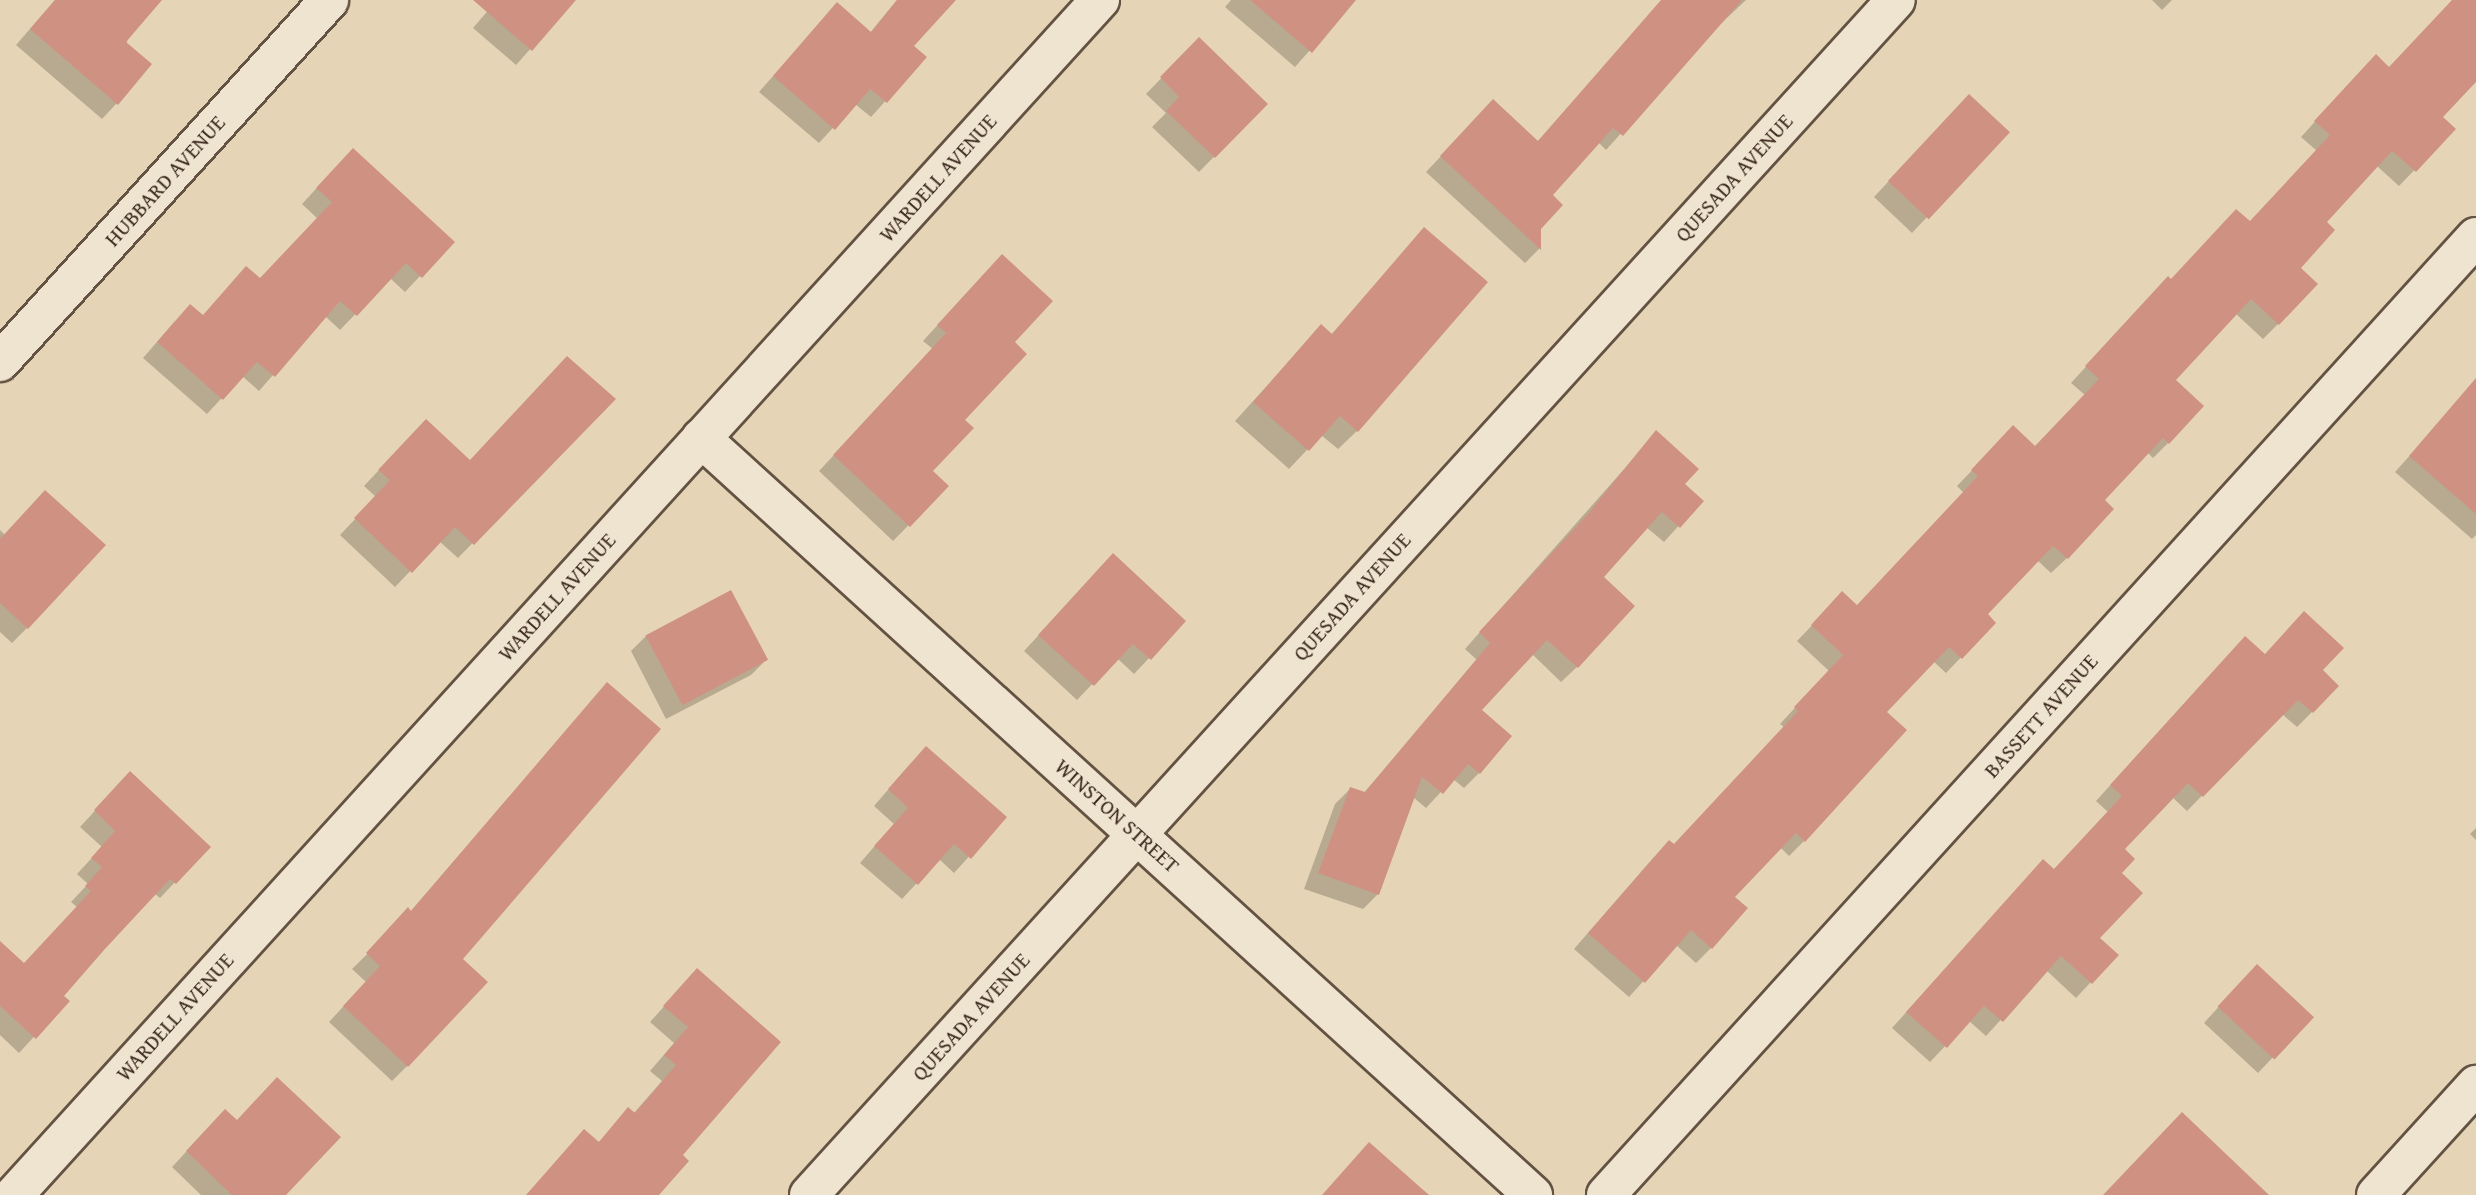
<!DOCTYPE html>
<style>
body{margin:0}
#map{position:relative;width:2476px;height:1195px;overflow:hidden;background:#e5d5b6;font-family:"Gentium Book Plus",serif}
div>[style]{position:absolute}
.shadow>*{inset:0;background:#0003}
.building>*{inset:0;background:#cf9282;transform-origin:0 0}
.roads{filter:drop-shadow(2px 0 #645242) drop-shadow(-2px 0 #645242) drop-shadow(0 2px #645242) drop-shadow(0 -2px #645242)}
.minor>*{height:38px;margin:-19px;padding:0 19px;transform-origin:19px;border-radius:19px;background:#eee4d0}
span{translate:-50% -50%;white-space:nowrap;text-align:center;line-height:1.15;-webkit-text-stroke:7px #eee4d0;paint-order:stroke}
.street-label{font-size:21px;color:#39271b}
</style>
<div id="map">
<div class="shadow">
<div style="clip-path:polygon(55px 0,134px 0,117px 103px,102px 119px,16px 45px)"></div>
<div style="clip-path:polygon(497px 0,574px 0,516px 65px,473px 28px)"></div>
<div style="clip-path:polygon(897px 0,953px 0,911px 46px,925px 57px,871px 117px,855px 104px,819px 143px,759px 92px,837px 4px,870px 33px)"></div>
<div style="clip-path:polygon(1231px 0,1341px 0,1349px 6px,1295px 67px,1225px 7px)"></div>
<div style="clip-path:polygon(1663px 0,1746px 0,1713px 31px,1606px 150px,1598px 142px,1550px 195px,1539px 228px,1539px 249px,1525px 263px,1426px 172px,1478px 117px,1537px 142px)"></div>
<div style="clip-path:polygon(2152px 0,2172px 0,2162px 10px)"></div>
<div style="clip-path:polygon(2453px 0,2476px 0,2476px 80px,2441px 117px,2454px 129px,2399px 186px,2377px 166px,2324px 222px,2299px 268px,2278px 324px,2263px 339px,2235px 313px,2173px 380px,2168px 443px,2153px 458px,2147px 452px,2102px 501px,2067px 558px,2051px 573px,2037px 560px,1985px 614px,1994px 623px,1946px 673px,1933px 661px,1885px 712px,1804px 841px,1789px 856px,1780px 847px,1733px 898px,1745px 908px,1711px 948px,1696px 963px,1676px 945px,1629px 997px,1574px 949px,1654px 857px,1673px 846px,1784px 727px,1780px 724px,1829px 671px,1797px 641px,1842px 594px,1856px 607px,1964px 493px,1957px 486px,1998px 443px,2035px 448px,2085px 395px,2071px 383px,2153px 294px,2249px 223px,2317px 151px,2301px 137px,2361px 71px,2389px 69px)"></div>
<div style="clip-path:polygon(1199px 39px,1266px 104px,1199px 172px,1152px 127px,1166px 113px,1146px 94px)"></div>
<div style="clip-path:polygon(1954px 111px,2007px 132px,1912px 233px,1874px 197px)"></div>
<div style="clip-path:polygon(338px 165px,452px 242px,405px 292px,390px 278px,340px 330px,325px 316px,259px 391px,242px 376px,207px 414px,143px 358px,175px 321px,202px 317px,260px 280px,318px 219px,302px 204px)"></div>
<div style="clip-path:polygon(1424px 229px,1357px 431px,1338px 449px,1321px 435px,1289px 469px,1235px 421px,1321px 326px,1331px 335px)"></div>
<div style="clip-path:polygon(987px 271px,1012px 343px,930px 471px,947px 486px,893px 541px,819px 471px,933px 349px,923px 341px)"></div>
<div style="clip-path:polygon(2476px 382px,2476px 535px,2472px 539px,2395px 472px)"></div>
<div style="clip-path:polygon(613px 399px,458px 558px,439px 541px,395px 587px,340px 535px,376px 497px,364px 486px,411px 436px,470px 462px)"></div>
<div style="clip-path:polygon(1656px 433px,1683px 484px,1701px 501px,1664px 542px,1646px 527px,1602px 577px,1577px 667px,1561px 682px,1532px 654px,1479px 710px,1479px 773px,1464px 788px,1453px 779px,1426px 808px,1413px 797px,1378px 894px,1363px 909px,1304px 889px,1335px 804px,1350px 789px,1363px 794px,1477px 660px,1465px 649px)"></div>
<div style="clip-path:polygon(0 530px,5px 535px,27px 628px,12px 643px,0 632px)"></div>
<div style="clip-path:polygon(1098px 571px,1184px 621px,1134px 674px,1117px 658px,1077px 700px,1024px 651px)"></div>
<div style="clip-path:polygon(646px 636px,766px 660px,751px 675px,666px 719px,631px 651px)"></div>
<div style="clip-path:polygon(2230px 653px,2264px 656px,2320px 670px,2312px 712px,2297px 727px,2282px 714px,2187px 811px,2172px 797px,2122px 850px,2120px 873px,2098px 938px,2116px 955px,2076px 998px,2046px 970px,1986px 1036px,1969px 1021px,1930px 1062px,1892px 1028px,2028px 877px,2053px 871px,2108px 812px,2096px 801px)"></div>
<div style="clip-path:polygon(607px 684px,407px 1066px,392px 1081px,329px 1022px,366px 982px,352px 969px,410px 912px)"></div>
<div style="clip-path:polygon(911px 763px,1005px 817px,954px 873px,939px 859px,902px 899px,860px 863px,894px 824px,874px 806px)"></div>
<div style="clip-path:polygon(115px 789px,208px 847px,160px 898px,154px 893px,62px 996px,67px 1001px,19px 1053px,0 1035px,0 944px,24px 965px,77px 907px,71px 902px,88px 884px,77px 874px,102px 847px,80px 827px)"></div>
<div style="clip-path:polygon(2476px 828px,2476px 840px,2470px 834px)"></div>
<div style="clip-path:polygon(697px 970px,680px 1155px,657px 1195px,527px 1195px,584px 1131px,598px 1143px,628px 1110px,633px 1114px,662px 1081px,650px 1071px,674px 1043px,650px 1022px)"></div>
<div style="clip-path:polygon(2242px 981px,2311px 1017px,2258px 1073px,2204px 1023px)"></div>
<div style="clip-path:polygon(210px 1126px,283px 1195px,201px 1195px,172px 1167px)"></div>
</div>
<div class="building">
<div style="clip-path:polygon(55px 0,162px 0,126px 42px,152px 64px,118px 105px,30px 29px)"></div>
<div style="clip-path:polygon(473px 0,576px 0,532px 51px)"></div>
<div style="clip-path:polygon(897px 0,956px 0,914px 46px,927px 57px,887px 103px,870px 89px,835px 130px,773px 76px,837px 2px,871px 32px)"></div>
<div style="clip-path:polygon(1250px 0,1356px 0,1312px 53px)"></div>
<div style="clip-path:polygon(1661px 0,1742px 0,1623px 136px,1613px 128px,1553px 195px,1563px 205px,1541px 229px,1541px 250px,1440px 156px,1493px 99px,1538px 141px)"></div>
<div style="clip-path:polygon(2452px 0,2476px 0,2476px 82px,2443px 117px,2456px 129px,2416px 172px,2392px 151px,2327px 222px,2335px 230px,2301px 268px,2318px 284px,2279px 325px,2251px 299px,2176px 380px,2204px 406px,2169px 444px,2163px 438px,2105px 500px,2114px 509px,2068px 559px,2053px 546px,1988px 614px,1996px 623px,1962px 659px,1949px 647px,1887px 712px,1907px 730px,1805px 842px,1796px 833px,1735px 897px,1748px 908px,1712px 949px,1691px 930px,1645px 983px,1588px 933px,1669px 840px,1674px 844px,1798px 711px,1794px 707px,1843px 655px,1811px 625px,1842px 591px,1857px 605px,1978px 476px,1971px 470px,2013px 425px,2035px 446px,2099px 379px,2085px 366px,2168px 276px,2171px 279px,2236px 209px,2250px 221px,2330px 135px,2314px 121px,2376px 54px,2389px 67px)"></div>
<div style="clip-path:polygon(1199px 37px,1268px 104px,1215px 158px,1166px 111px,1179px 97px,1160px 77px)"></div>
<div style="left:1969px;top:94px;width:56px;height:119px;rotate:43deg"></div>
<div style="clip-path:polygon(353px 148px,455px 242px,422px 278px,406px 263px,357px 316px,340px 301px,275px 377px,257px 362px,223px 400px,157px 342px,190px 304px,203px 315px,246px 266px,260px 278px,332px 202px,316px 188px)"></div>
<div style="clip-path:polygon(1424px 227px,1488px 282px,1358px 432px,1340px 416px,1309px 451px,1253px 402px,1321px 324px,1332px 334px)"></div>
<div style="clip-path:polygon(1002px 254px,1053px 301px,1015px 342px,1027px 354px,965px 420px,974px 428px,933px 471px,949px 486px,910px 527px,833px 455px,946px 333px,937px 325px)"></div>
<div style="clip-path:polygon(567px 356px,616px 399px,474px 545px,455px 527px,412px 573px,354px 518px,390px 480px,378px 470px,426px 419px,470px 460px)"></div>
<div style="clip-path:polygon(2476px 378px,2476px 514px,2409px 456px)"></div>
<div style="clip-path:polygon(1656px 430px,1699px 469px,1685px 484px,1704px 501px,1680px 528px,1662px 512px,1604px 577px,1635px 606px,1578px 668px,1547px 640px,1482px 710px,1512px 736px,1480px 774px,1468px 764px,1443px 794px,1422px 777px,1379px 895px,1318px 873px,1350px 787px,1365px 792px,1490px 643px,1479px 632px,1587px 515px)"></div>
<div style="clip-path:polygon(45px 490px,106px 545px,28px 629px,0 603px,0 539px)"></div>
<div style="clip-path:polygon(1113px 553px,1186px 621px,1151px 660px,1133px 644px,1094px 686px,1038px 635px)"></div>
<div style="left:731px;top:590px;width:79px;height:97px;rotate:62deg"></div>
<div style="clip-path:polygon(2304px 611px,2344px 648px,2323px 670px,2339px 686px,2313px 713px,2298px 700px,2203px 797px,2188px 783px,2125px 849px,2135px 859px,2122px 873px,2143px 893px,2100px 938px,2119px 955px,2092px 984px,2061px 956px,2003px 1022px,1984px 1006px,1947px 1048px,1906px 1012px,2043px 859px,2054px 869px,2122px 796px,2110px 785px,2245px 636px,2265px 654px)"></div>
<div style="clip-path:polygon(607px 682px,661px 729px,463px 959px,488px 982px,408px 1067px,343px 1006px,380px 966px,366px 953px,408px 907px,411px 911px)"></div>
<div style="clip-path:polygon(926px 746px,1007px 817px,971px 859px,954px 844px,918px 885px,874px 846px,908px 808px,888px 789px)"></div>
<div style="clip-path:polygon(130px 771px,211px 847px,176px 884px,170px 879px,104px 950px,64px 996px,70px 1001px,36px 1039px,0 1006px,0 941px,24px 963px,91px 891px,85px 886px,102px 867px,91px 858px,115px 831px,94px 810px)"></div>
<div style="left:2257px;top:964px;width:78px;height:58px;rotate:43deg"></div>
<div style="clip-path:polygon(697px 968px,781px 1042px,683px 1155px,689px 1161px,659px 1195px,526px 1195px,584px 1129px,599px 1142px,628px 1107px,635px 1113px,676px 1065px,664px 1055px,688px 1027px,663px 1006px)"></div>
<div style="clip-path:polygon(277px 1077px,341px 1137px,286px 1195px,232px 1195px,186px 1151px,225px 1109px,237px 1120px)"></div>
<div style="clip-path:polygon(2182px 1112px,2269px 1195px,2103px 1195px)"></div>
<div style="clip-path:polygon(1369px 1142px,1429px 1195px,1322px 1195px)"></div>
</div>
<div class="roads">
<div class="minor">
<div style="left:0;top:362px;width:489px;rotate:-47.7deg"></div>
<div style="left:701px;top:438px;width:1125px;rotate:42.3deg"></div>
<div style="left:14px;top:1195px;width:1615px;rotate:-47.74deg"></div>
<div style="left:809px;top:1195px;width:1615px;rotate:-47.71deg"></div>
<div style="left:1606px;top:1195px;width:1294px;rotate:-47.76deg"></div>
<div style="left:2376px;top:1195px;width:149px;rotate:-47.7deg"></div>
</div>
</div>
<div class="street-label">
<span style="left:938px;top:178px;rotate:-48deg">WARDELL AVENUE</span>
<span style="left:1734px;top:178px;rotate:-48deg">QUESADA AVENUE</span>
<span style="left:165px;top:181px;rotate:-48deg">HUBBARD AVENUE</span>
<span style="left:557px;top:597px;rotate:-48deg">WARDELL AVENUE</span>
<span style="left:1352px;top:597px;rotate:-48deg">QUESADA AVENUE</span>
<span style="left:2041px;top:716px;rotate:-48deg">BASSETT AVENUE</span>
<span style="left:1117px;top:816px;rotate:42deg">WINSTON STREET</span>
<span style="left:175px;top:1017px;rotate:-48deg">WARDELL AVENUE</span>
<span style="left:971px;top:1017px;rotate:-48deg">QUESADA AVENUE</span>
</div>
</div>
